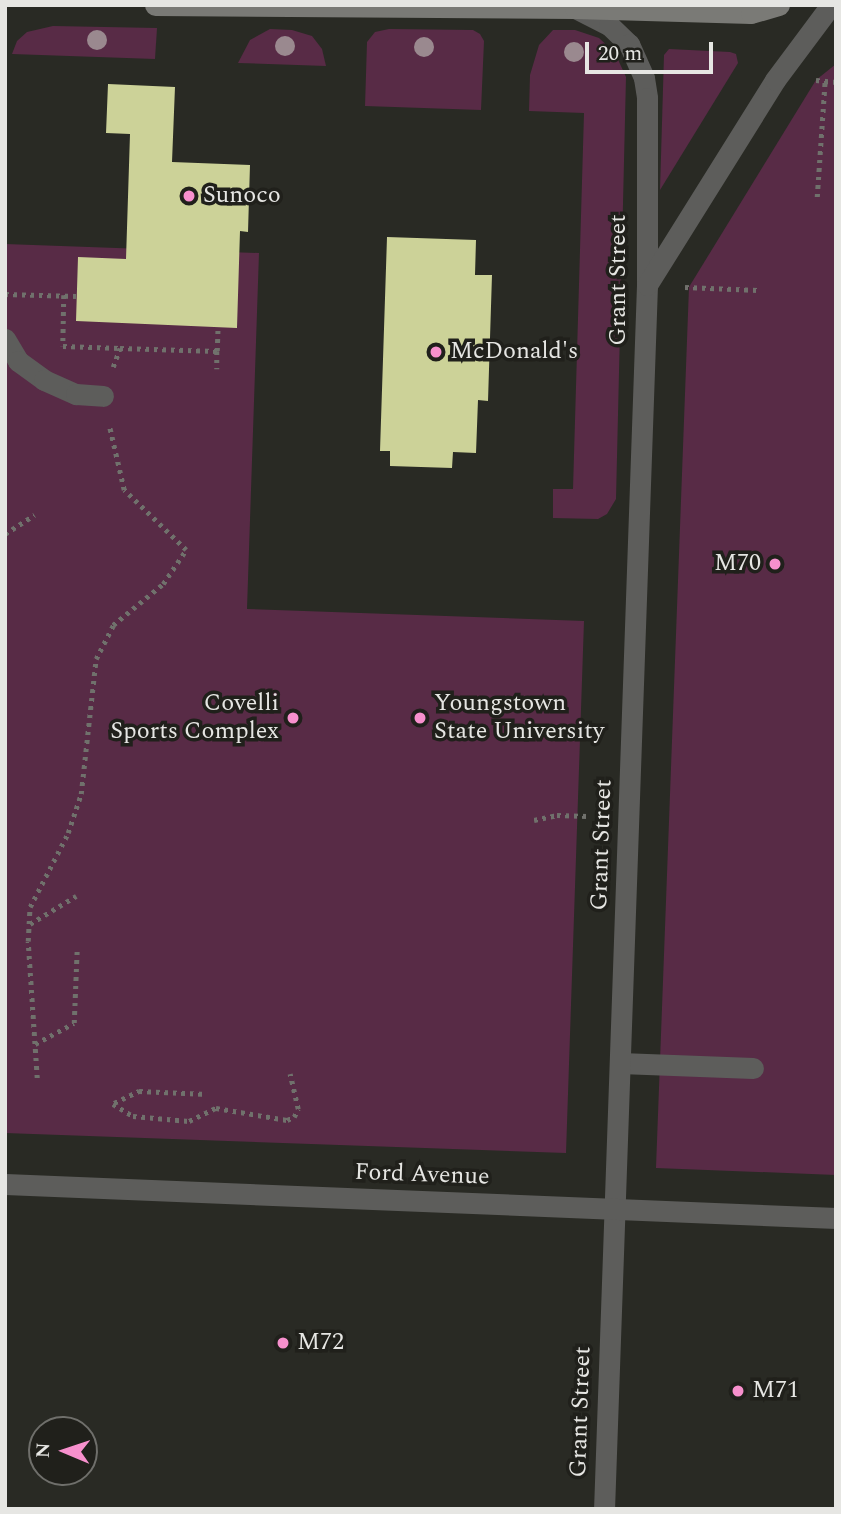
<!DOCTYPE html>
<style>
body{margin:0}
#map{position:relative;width:841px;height:1514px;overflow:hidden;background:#292a24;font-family:Spectral,serif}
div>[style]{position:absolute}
.green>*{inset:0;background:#582b46}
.building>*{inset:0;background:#ccd298}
.path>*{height:4.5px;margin-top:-2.25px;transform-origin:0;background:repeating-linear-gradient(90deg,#70716c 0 3.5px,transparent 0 8.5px)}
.lane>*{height:21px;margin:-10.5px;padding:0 10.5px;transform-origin:10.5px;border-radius:10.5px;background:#5d5d5b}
.street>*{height:21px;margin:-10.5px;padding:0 10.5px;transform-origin:10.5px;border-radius:10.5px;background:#5d5d5b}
.secondary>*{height:21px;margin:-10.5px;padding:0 10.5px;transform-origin:10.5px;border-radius:10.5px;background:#7a7a76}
.trees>*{width:20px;height:20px;margin:-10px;border-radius:50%;background:#9a898f}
.dots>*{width:19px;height:19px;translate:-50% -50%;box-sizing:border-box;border:4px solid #20201b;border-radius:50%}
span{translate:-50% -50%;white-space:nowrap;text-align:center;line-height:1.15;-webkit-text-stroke:7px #20201b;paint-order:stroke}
.poi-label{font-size:24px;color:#e6e6e3}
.left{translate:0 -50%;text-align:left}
.right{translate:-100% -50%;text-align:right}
.street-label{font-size:24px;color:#e6e6e3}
.frame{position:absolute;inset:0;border:7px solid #e6e6e3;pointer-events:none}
.north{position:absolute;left:28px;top:1416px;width:70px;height:70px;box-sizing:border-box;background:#20201b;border:2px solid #6f6f6b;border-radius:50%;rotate:272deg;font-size:19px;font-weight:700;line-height:28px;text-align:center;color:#e6e6e3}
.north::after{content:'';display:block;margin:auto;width:24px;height:32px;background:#f790cd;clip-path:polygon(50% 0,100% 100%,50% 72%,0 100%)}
.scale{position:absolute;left:585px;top:42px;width:128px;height:32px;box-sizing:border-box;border:4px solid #e6e6e3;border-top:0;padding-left:9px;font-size:21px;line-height:24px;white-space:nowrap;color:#e6e6e3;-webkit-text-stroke:5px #20201b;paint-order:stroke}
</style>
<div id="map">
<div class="green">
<div style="clip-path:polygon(53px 26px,157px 28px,155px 59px,12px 54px,17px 41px,27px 32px)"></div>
<div style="clip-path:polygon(270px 29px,292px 30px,312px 36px,322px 49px,326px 66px,238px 63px,250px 40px)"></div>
<div style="clip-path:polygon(389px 29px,473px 30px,480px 34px,484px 41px,481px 110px,365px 106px,367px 42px,375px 32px)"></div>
<div style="clip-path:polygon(553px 30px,575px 30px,599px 38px,615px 53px,626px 77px,616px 499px,607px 514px,598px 519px,553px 518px,553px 489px,573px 489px,584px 113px,529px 111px,530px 75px,539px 45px)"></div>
<div style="clip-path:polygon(669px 49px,730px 52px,736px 54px,738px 63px,660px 190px,664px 55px)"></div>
<div style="clip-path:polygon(836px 64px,836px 1175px,656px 1168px,689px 287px,816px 80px)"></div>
<div style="clip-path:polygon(5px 244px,259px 253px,247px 609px,584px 621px,566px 1153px,5px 1133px)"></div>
</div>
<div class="building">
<div style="clip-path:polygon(108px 84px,175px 87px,172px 162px,250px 165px,248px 232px,240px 231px,237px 328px,76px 321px,78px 257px,126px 259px,130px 134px,106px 133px)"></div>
<div style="clip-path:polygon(387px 237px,476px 240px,475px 275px,492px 275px,488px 401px,478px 400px,476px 453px,453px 452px,452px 468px,390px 466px,390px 451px,380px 451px)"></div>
</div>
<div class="path">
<div style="left:816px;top:80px;width:20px;rotate:6deg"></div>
<div style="left:817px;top:197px;width:116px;rotate:-86.1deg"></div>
<div style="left:685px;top:287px;width:73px;rotate:2.4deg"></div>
<div style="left:5px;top:294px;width:71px;rotate:1.6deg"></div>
<div style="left:64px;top:295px;width:51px;rotate:91.1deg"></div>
<div style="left:63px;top:346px;width:57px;rotate:2deg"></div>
<div style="left:217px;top:351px;width:24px;rotate:-88deg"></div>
<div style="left:113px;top:367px;width:20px;rotate:-70deg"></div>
<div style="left:120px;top:348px;width:97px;rotate:1.8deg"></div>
<div style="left:217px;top:351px;width:18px;rotate:90deg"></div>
<div style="left:5px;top:534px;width:35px;rotate:-33deg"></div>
<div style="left:534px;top:820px;width:24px;rotate:-12deg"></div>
<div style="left:557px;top:815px;width:30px;rotate:2deg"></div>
<div style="left:30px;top:924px;width:54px;rotate:-31.3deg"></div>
<div style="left:35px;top:1044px;width:44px;rotate:-28.3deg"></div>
<div style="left:74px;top:1023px;width:74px;rotate:-87.7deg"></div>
<div style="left:37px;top:1078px;width:137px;rotate:-93.8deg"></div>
<div style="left:28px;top:941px;width:34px;rotate:-87deg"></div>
<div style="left:30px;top:907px;width:83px;rotate:-62.8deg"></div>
<div style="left:68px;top:833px;width:41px;rotate:-71.6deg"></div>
<div style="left:81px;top:794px;width:136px;rotate:-83.7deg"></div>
<div style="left:96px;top:659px;width:38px;rotate:-63deg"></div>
<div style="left:113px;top:625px;width:65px;rotate:-39.4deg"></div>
<div style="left:163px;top:584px;width:41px;rotate:-55.9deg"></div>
<div style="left:186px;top:550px;width:86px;rotate:-135.9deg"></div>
<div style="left:124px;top:490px;width:67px;rotate:-103deg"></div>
<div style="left:114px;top:1103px;width:28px;rotate:-26deg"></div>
<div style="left:139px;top:1091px;width:68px;rotate:2.5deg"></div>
<div style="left:113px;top:1104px;width:23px;rotate:31deg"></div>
<div style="left:133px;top:1116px;width:56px;rotate:5.1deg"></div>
<div style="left:189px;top:1121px;width:30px;rotate:-26deg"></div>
<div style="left:216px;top:1108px;width:72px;rotate:9.6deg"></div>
<div style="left:287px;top:1120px;width:8px;rotate:-23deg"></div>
<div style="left:294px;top:1117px;width:9px;rotate:-63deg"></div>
<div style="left:298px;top:1109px;width:36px;rotate:-103deg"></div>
</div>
<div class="lane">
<div style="left:5px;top:339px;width:26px;rotate:59deg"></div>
<div style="left:18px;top:361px;width:32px;rotate:36deg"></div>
<div style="left:44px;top:380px;width:35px;rotate:24deg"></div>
<div style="left:76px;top:394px;width:27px;rotate:4deg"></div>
<div style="left:620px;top:1063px;width:133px;rotate:2.2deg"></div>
</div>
<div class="street">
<div style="left:575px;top:8px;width:38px;rotate:27deg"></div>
<div style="left:609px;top:25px;width:28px;rotate:44deg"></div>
<div style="left:629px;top:44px;width:37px;rotate:66deg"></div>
<div style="left:644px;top:78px;width:20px;rotate:81deg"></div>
<div style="left:647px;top:98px;width:187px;rotate:90deg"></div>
<div style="left:647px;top:285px;width:1225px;rotate:92.01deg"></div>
<div style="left:647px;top:285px;width:242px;rotate:-58deg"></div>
<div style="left:775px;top:80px;width:94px;rotate:-53.3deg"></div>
<div style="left:5px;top:1184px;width:832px;rotate:2.34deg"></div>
</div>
<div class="secondary">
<div style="left:155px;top:5px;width:420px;rotate:0.4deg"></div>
<div style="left:575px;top:8px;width:176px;rotate:1.6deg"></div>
<div style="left:751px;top:13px;width:29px;rotate:-16deg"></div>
</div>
<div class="trees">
<div style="left:97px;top:40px"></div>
<div style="left:285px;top:46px"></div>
<div style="left:424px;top:47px"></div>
<div style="left:574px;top:52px"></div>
</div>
<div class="dots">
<div style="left:189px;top:196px;background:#f790cd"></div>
<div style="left:436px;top:352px;background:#f790cd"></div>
<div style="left:775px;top:564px;background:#f790cd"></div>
<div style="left:293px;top:718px;background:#f790cd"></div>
<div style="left:420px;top:718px;background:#f790cd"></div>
<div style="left:283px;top:1343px;background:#f790cd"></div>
<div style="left:738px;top:1391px;background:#f790cd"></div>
</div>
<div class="poi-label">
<span class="left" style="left:203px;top:196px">Sunoco</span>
<span class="left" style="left:450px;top:352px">McDonald's</span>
<span class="right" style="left:761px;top:564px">M70</span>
<span class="right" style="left:279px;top:718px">Covelli<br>Sports Complex</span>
<span class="left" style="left:434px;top:718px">Youngstown<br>State University</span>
<span class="left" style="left:297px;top:1343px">M72</span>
<span class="left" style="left:752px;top:1391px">M71</span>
</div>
<div class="street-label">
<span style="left:619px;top:280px;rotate:-90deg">Grant Street</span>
<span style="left:602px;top:845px;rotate:-88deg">Grant Street</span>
<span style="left:422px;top:1175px;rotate:2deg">Ford Avenue</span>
<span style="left:581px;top:1412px;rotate:-88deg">Grant Street</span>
</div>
<div class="frame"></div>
<div class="north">N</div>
<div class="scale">20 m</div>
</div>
